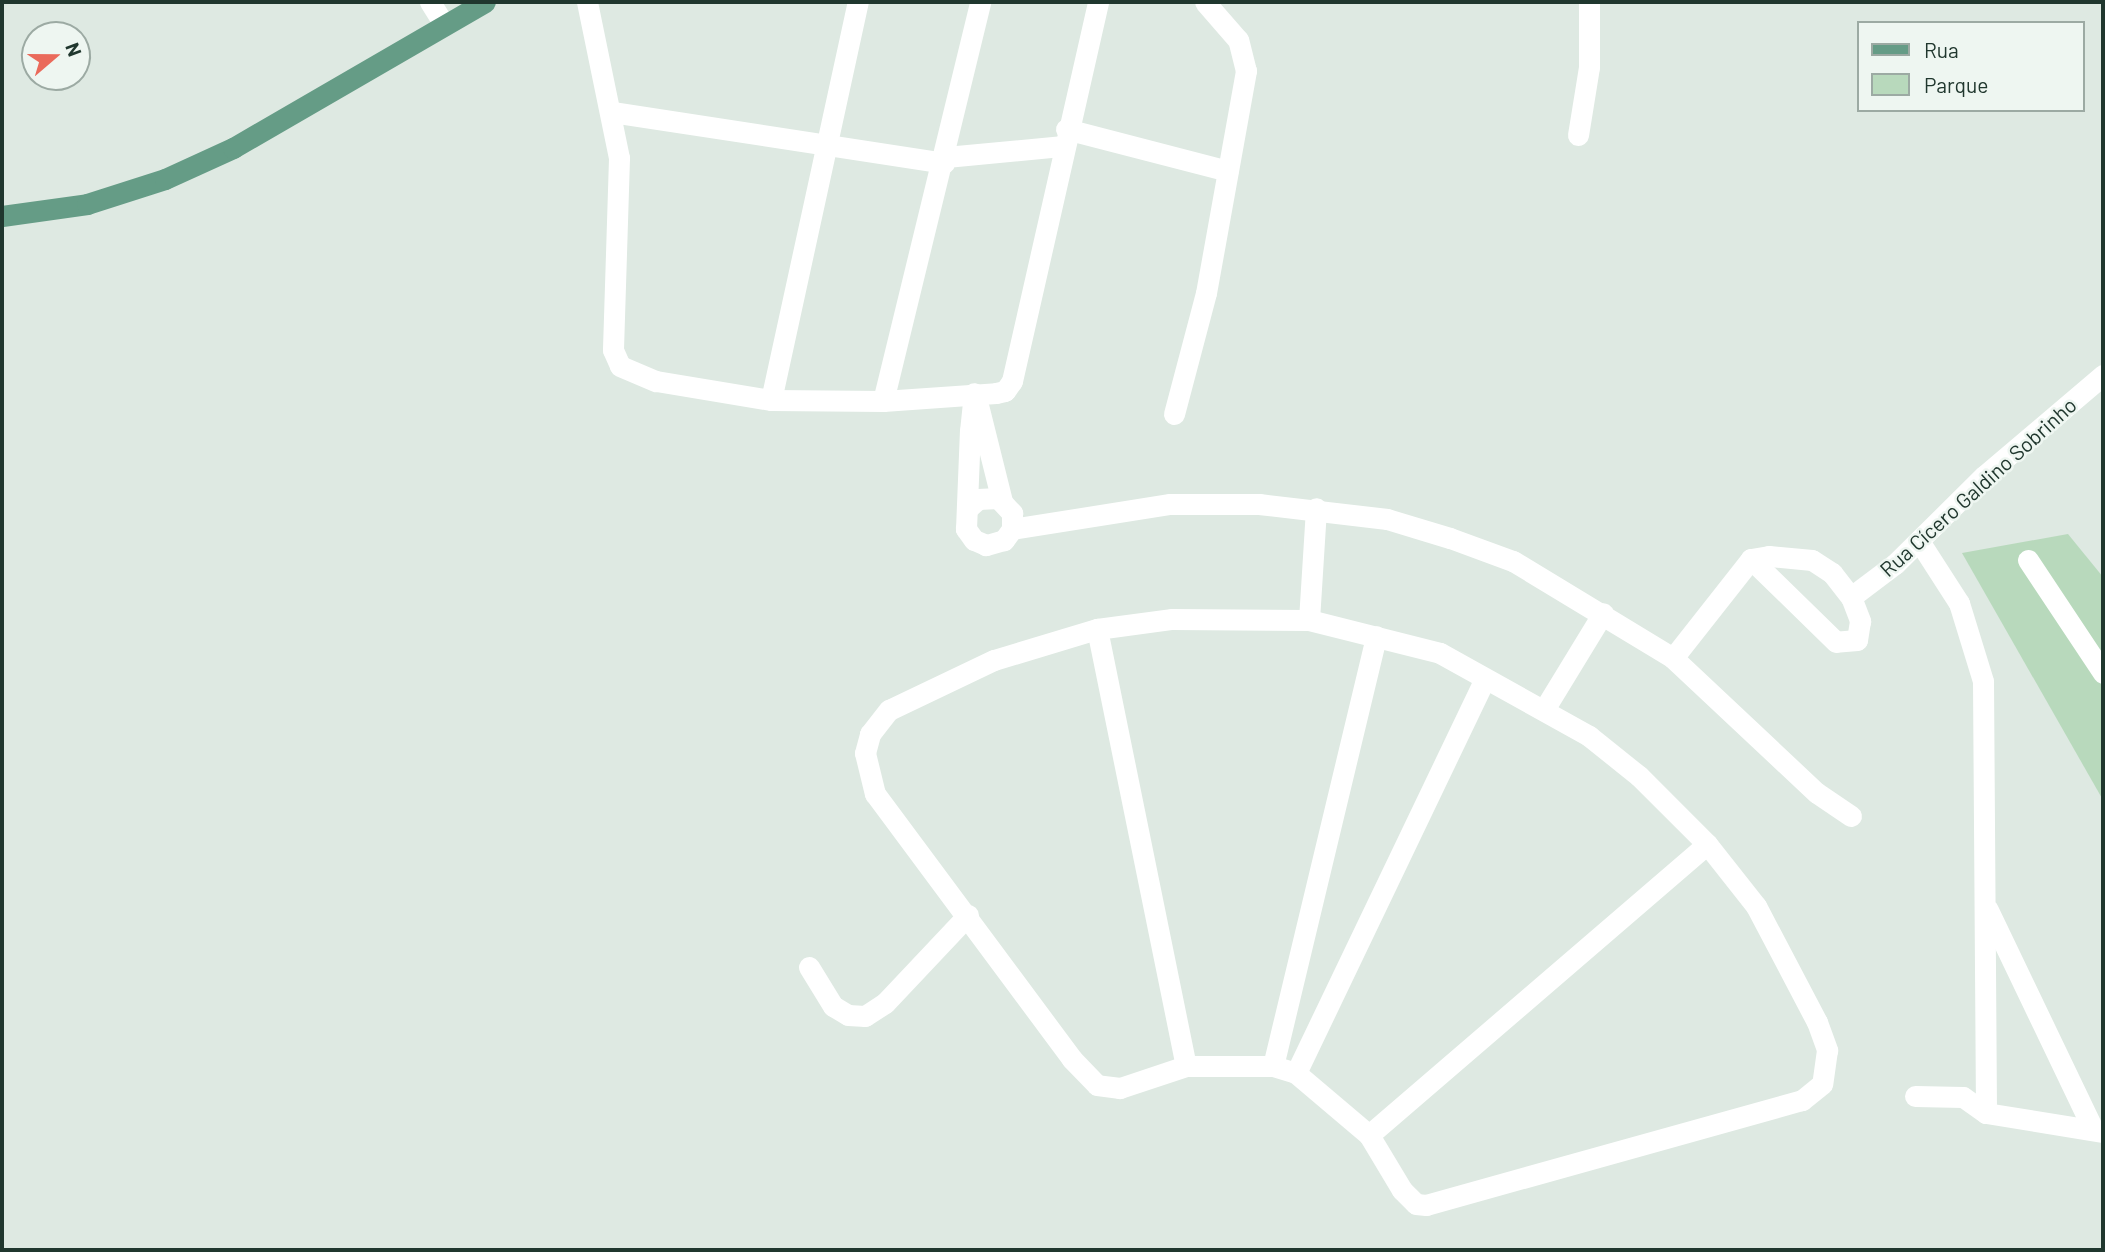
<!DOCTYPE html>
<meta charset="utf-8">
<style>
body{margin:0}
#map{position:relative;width:2105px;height:1252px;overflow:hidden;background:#dee9e2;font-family:Barlow,sans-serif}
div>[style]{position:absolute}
.green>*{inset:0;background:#b8d9bc}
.minor>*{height:21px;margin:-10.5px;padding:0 10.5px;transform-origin:10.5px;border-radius:10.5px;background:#fff}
.major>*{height:21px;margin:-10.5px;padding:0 10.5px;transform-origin:10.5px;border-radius:10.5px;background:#659c86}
span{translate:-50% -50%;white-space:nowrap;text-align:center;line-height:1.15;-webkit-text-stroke:5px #eef6f1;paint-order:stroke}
.street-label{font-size:21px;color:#20372e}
.frame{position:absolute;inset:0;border:4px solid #20372e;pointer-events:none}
.legend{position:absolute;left:1857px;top:21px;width:228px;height:91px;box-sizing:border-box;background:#eef6f1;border:2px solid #9caaa3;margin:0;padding:9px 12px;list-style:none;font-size:21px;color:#20372e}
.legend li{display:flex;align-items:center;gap:14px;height:35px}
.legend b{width:35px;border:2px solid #9caaa3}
.north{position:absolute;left:21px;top:21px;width:70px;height:70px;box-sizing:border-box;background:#eef6f1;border:2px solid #9caaa3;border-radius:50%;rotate:70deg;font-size:19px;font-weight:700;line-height:28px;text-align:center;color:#20372e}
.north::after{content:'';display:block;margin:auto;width:24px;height:32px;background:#ea6a5b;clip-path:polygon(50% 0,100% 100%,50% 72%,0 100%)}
</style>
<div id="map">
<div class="green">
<div style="clip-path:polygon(2068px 534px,2103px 577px,2103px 800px,1962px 553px)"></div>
</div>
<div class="minor">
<div style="left:430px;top:2px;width:26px;rotate:58deg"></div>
<div style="left:587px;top:2px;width:159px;rotate:78.4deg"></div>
<div style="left:619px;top:158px;width:192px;rotate:91.8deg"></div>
<div style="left:613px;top:350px;width:17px;rotate:66deg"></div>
<div style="left:620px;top:366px;width:39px;rotate:23deg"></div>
<div style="left:656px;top:381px;width:117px;rotate:9.4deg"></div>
<div style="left:771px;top:400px;width:112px;rotate:0.5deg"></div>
<div style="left:883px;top:401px;width:411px;rotate:-76.3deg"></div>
<div style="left:612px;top:112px;width:336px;rotate:8.7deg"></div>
<div style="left:1066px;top:129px;width:167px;rotate:14.5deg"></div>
<div style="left:1578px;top:135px;width:69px;rotate:-80.8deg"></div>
<div style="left:1589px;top:67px;width:65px;rotate:-90deg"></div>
<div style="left:946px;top:157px;width:118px;rotate:-5.4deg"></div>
<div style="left:771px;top:400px;width:407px;rotate:-77.7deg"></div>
<div style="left:883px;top:401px;width:113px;rotate:-4deg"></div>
<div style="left:996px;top:393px;width:9px;rotate:-13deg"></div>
<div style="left:1005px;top:391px;width:12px;rotate:-55deg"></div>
<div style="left:1012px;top:381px;width:389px;rotate:-77.2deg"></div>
<div style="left:978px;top:405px;width:99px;rotate:76deg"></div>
<div style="left:1174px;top:414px;width:125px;rotate:-75.2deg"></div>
<div style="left:1206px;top:293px;width:226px;rotate:-79.8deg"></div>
<div style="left:1246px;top:71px;width:32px;rotate:-104deg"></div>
<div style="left:1238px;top:40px;width:50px;rotate:-131deg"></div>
<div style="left:967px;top:509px;width:15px;rotate:-42deg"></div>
<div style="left:978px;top:499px;width:20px;rotate:-3deg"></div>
<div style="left:998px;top:498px;width:21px;rotate:47deg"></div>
<div style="left:1012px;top:513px;width:16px;rotate:90deg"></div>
<div style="left:1012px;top:529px;width:14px;rotate:126deg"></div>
<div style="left:1004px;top:540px;width:19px;rotate:164deg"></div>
<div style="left:986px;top:545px;width:13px;rotate:-157deg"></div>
<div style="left:974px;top:540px;width:14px;rotate:-126deg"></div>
<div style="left:966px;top:529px;width:98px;rotate:-87.7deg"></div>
<div style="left:970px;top:431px;width:38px;rotate:-84deg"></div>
<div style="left:1012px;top:529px;width:160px;rotate:-9deg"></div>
<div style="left:1170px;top:504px;width:89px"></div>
<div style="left:1259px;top:504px;width:129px;rotate:6.7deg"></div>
<div style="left:1387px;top:519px;width:66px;rotate:16.8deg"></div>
<div style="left:1450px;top:538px;width:67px;rotate:20.1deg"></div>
<div style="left:1513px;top:561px;width:187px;rotate:31.2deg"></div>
<div style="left:1673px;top:658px;width:197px;rotate:43.2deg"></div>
<div style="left:1817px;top:793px;width:41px;rotate:34.1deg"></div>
<div style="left:1919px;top:541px;width:74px;rotate:57.2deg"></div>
<div style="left:1959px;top:603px;width:82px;rotate:72.9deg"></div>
<div style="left:1983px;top:681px;width:432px;rotate:89.6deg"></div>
<div style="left:1986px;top:1113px;width:119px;rotate:9.2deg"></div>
<div style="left:2028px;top:560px;width:136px;rotate:56.4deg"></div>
<div style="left:1851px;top:597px;width:55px;rotate:-36.9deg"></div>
<div style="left:1895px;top:564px;width:125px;rotate:-44.7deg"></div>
<div style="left:1984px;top:476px;width:156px;rotate:-40.3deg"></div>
<div style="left:1172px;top:619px;width:137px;rotate:0.4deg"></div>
<div style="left:1309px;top:620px;width:135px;rotate:14.1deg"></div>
<div style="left:1440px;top:653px;width:171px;rotate:29.1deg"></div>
<div style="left:1589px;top:736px;width:64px;rotate:38.7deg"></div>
<div style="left:1639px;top:776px;width:96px;rotate:45deg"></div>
<div style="left:1707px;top:844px;width:79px;rotate:51.7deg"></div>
<div style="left:1756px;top:906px;width:131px;rotate:62.3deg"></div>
<div style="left:1817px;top:1022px;width:30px;rotate:70deg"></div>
<div style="left:1827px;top:1050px;width:34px;rotate:98deg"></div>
<div style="left:1822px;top:1084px;width:26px;rotate:141deg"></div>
<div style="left:1802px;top:1100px;width:390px;rotate:164.4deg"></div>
<div style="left:1426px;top:1205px;width:10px;rotate:-174deg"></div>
<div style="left:1416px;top:1204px;width:20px;rotate:-135deg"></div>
<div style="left:1402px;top:1190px;width:64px;rotate:-121deg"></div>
<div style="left:1369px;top:1135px;width:96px;rotate:-139.7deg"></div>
<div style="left:1296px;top:1073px;width:24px;rotate:-163deg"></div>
<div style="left:1273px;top:1066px;width:87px;rotate:180deg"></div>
<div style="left:1186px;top:1066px;width:70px;rotate:161.6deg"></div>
<div style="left:1120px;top:1088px;width:23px;rotate:-173deg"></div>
<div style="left:1097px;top:1085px;width:36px;rotate:-134deg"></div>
<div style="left:1072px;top:1059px;width:330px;rotate:-126.6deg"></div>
<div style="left:875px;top:794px;width:42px;rotate:-103.7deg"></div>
<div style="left:865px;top:753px;width:20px;rotate:-75deg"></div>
<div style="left:870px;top:734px;width:31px;rotate:-52deg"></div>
<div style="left:889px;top:710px;width:116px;rotate:-25.5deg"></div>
<div style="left:994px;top:660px;width:108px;rotate:-16.8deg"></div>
<div style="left:1097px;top:629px;width:76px;rotate:-7.6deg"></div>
<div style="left:1309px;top:620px;width:112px;rotate:-86.4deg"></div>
<div style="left:1097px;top:629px;width:446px;rotate:78.5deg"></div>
<div style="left:1673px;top:658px;width:126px;rotate:-51.8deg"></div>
<div style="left:1751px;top:559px;width:18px;rotate:-9deg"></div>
<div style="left:1769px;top:556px;width:43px;rotate:5.3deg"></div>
<div style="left:1812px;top:560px;width:24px;rotate:33deg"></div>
<div style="left:1832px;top:573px;width:31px;rotate:52deg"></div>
<div style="left:1851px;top:597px;width:26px;rotate:69deg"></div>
<div style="left:1860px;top:621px;width:19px;rotate:99deg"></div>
<div style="left:1857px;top:640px;width:21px;rotate:175deg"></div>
<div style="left:1836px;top:642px;width:119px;rotate:-135.7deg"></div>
<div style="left:1545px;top:708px;width:111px;rotate:-58.6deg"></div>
<div style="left:1988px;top:910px;width:243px;rotate:64.4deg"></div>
<div style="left:809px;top:967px;width:46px;rotate:58.4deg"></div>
<div style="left:833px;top:1006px;width:17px;rotate:31deg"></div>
<div style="left:848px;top:1015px;width:17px;rotate:3deg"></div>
<div style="left:865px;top:1016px;width:24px;rotate:-33deg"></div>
<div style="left:885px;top:1003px;width:121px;rotate:-46.7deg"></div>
<div style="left:1273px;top:1066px;width:442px;rotate:-76.5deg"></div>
<div style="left:1296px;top:1073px;width:437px;rotate:-64.4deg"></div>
<div style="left:1915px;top:1096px;width:48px;rotate:1.2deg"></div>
<div style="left:1963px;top:1097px;width:28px;rotate:35deg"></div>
<div style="left:1369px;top:1135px;width:446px;rotate:-40.7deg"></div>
</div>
<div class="major">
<div style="left:2px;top:216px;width:86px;rotate:-8deg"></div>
<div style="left:87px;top:204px;width:82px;rotate:-17.8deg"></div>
<div style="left:165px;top:179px;width:75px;rotate:-24.5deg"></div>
<div style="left:233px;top:148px;width:291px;rotate:-30.1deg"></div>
</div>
<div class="street-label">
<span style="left:1978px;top:487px;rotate:-42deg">Rua Cícero Galdino Sobrinho</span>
</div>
<div class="frame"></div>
<ul class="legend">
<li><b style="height:9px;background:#659c86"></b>Rua</li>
<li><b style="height:19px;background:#b8d9bc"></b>Parque</li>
</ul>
<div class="north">N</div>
</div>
